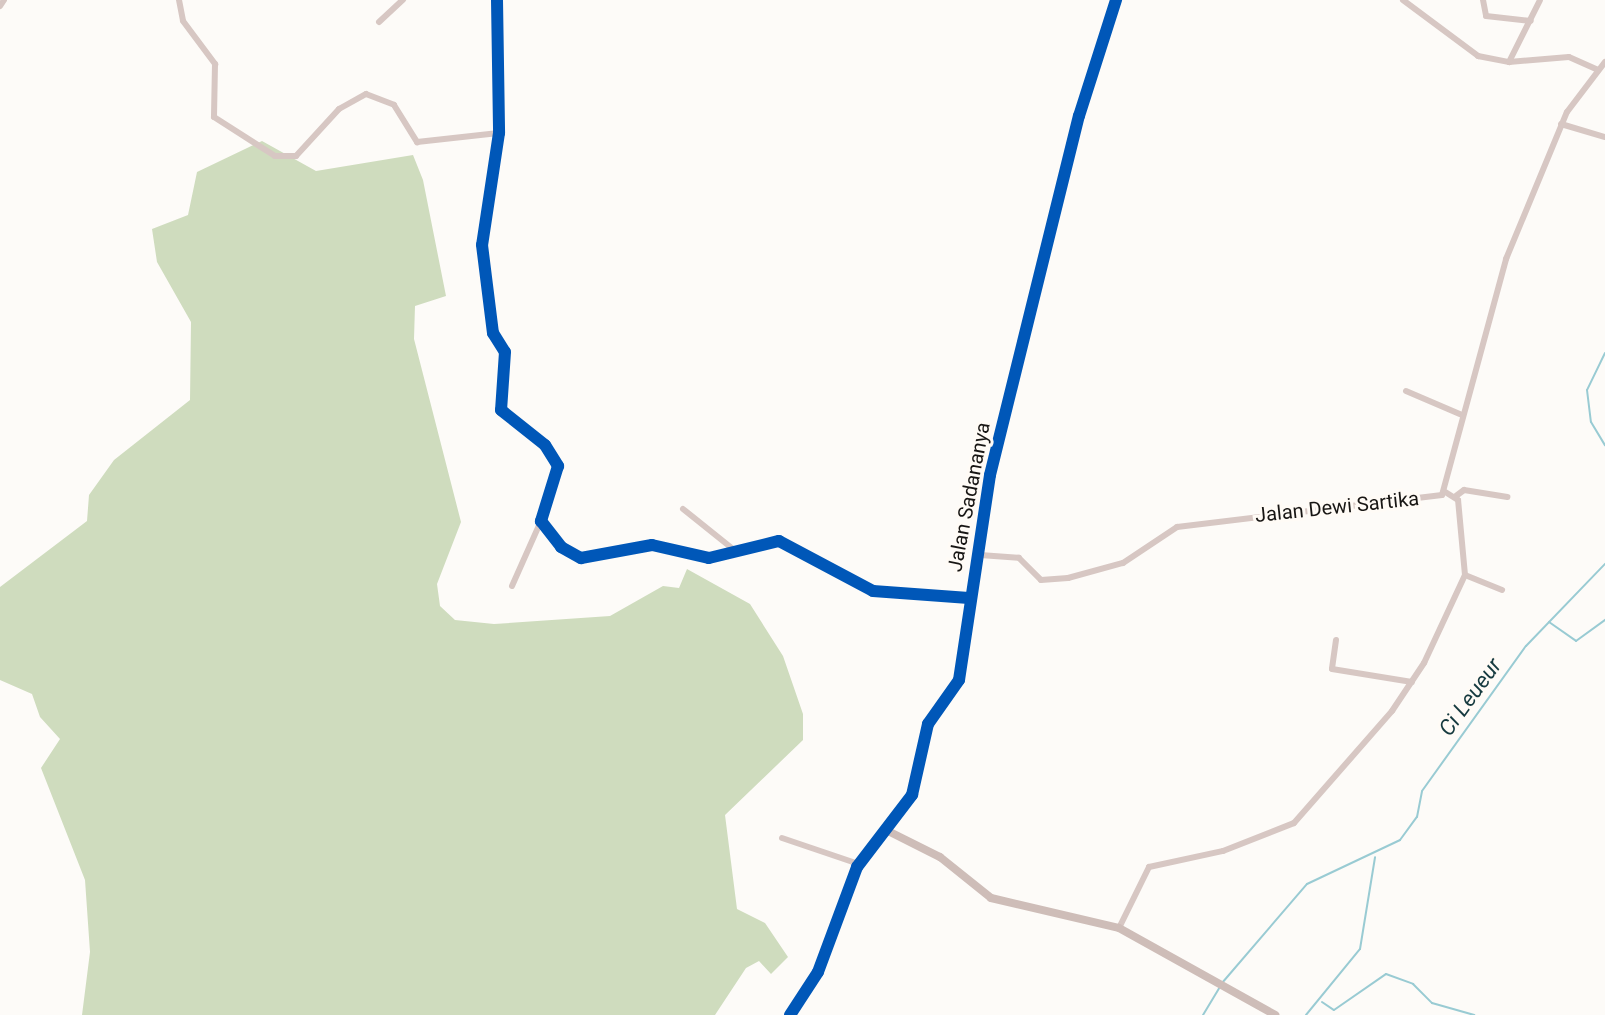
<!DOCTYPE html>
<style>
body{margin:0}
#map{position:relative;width:1605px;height:1015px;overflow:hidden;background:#fdfbf8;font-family:Roboto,sans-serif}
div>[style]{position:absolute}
.forest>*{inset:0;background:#cfdcbe}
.stream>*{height:2px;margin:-1px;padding:0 1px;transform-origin:1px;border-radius:1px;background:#99cbd3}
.street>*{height:6px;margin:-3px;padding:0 3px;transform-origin:3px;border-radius:3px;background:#d7c7c3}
.secondary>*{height:8px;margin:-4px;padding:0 4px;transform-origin:4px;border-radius:4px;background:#cebdb8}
.cycleway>*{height:12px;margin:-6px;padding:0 6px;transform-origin:6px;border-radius:6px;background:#0057b8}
span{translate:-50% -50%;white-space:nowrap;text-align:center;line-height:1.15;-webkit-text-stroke:6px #fffbf6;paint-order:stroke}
.street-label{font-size:20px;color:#181614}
.water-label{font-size:22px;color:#163a3f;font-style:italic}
</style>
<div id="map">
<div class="forest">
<div style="clip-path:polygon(262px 141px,316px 171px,413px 155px,423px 180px,446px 296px,415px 306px,414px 339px,461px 522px,437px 584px,440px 606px,455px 620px,494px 624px,610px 616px,663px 586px,679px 588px,687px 569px,750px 604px,783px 656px,803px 714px,803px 740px,725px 815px,737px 909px,765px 923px,788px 957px,771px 974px,759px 961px,746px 968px,715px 1015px,82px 1015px,90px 952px,85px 880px,41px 768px,60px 739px,40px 717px,32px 694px,0 680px,0 587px,87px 521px,89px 495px,114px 460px,190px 400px,191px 322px,157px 262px,152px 229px,188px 215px,197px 172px)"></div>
</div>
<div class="stream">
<div style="left:1605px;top:353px;width:41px;rotate:115.9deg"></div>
<div style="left:1587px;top:390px;width:32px;rotate:83deg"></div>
<div style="left:1591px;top:422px;width:27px;rotate:59deg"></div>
<div style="left:1549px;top:622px;width:33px;rotate:35deg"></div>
<div style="left:1576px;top:641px;width:36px;rotate:-36deg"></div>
<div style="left:1222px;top:983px;width:130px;rotate:-49.4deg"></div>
<div style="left:1307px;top:884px;width:103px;rotate:-25.3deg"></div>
<div style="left:1400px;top:840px;width:29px;rotate:-54deg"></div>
<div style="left:1417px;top:817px;width:26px;rotate:-79deg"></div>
<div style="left:1422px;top:791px;width:178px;rotate:-54.4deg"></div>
<div style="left:1526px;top:646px;width:114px;rotate:-46.1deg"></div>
<div style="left:1322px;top:1002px;width:14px;rotate:34deg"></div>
<div style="left:1334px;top:1010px;width:63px;rotate:-34.7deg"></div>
<div style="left:1386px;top:974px;width:29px;rotate:20deg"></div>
<div style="left:1413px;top:984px;width:27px;rotate:45deg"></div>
<div style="left:1432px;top:1003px;width:44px;rotate:15.9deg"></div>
<div style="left:1203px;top:1015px;width:31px;rotate:-59deg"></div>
<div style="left:1306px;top:1015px;width:85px;rotate:-50.7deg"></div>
<div style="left:1360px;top:949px;width:93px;rotate:-80.7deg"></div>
</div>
<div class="street">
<div style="left:179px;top:0;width:21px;rotate:79deg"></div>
<div style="left:183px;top:21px;width:54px;rotate:53.3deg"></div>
<div style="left:215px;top:64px;width:53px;rotate:91.1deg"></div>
<div style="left:214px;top:117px;width:72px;rotate:32.6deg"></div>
<div style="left:275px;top:156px;width:21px"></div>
<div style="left:296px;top:156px;width:64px;rotate:-47.5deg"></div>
<div style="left:339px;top:109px;width:31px;rotate:-29deg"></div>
<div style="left:366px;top:94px;width:30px;rotate:21deg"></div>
<div style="left:394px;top:105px;width:44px;rotate:58.1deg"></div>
<div style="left:417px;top:142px;width:82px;rotate:-6.3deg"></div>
<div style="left:497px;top:0;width:133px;rotate:89.1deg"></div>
<div style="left:499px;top:133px;width:113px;rotate:98.6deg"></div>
<div style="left:482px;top:245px;width:89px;rotate:82.9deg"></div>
<div style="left:493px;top:333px;width:22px;rotate:58deg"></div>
<div style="left:505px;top:352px;width:58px;rotate:93.9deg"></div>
<div style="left:501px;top:410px;width:56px;rotate:38.5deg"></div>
<div style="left:545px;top:445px;width:25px;rotate:58deg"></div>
<div style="left:558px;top:466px;width:58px;rotate:107.2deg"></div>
<div style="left:541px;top:521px;width:33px;rotate:52deg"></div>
<div style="left:561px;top:547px;width:23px;rotate:29deg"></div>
<div style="left:581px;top:558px;width:72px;rotate:-10.4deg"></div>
<div style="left:652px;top:545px;width:58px;rotate:12.8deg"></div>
<div style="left:709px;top:558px;width:72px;rotate:-13.7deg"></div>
<div style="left:779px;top:541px;width:106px;rotate:28deg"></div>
<div style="left:873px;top:591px;width:96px;rotate:4.2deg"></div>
<div style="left:1403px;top:0;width:94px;rotate:36.7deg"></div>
<div style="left:1478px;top:56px;width:32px;rotate:11deg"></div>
<div style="left:1509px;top:62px;width:60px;rotate:-4.8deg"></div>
<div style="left:1569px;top:57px;width:32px;rotate:24deg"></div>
<div style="left:1483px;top:0;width:16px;rotate:79deg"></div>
<div style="left:1486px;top:16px;width:45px;rotate:6.3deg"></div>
<div style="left:0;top:6px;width:7px;rotate:-56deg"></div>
<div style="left:379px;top:22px;width:33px;rotate:-43deg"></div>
<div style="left:1509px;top:62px;width:69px;rotate:-63.4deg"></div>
<div style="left:1561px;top:124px;width:46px;rotate:16.5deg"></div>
<div style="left:1406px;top:391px;width:59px;rotate:23.1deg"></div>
<div style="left:1456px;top:496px;width:10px;rotate:-37deg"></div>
<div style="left:1464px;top:490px;width:44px;rotate:9.2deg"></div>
<div style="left:683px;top:509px;width:64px;rotate:38.7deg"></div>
<div style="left:980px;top:555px;width:39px;rotate:4deg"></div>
<div style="left:1019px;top:558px;width:31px;rotate:45deg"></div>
<div style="left:1041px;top:580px;width:27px;rotate:-4deg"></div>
<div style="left:1068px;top:578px;width:57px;rotate:-15.3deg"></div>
<div style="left:1123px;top:563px;width:65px;rotate:-33.7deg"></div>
<div style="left:1177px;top:527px;width:267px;rotate:-6.9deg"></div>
<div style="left:1442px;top:495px;width:245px;rotate:-74.8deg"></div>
<div style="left:1506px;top:259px;width:159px;rotate:-67.5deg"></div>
<div style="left:1567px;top:112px;width:63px;rotate:-52.8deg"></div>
<div style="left:1465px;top:575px;width:40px;rotate:22deg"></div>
<div style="left:512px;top:586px;width:71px;rotate:-66deg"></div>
<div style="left:1336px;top:640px;width:29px;rotate:98deg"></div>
<div style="left:1332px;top:669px;width:81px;rotate:9.2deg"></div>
<div style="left:782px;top:838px;width:81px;rotate:18.7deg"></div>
<div style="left:1119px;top:928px;width:68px;rotate:-63.8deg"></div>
<div style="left:1149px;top:867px;width:76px;rotate:-12.2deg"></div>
<div style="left:1223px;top:851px;width:76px;rotate:-21.5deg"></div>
<div style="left:1294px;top:823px;width:149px;rotate:-48.8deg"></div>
<div style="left:1392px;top:711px;width:58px;rotate:-56.3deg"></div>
<div style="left:1424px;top:663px;width:97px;rotate:-65deg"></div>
<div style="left:1465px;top:575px;width:75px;rotate:-95.3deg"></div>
<div style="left:1458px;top:500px;width:15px;rotate:-148deg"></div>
</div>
<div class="secondary">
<div style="left:890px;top:832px;width:56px;rotate:26.6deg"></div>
<div style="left:940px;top:857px;width:65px;rotate:38.8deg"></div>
<div style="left:991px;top:898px;width:131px;rotate:13.2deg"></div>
<div style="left:1119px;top:928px;width:179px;rotate:29.1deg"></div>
<div style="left:790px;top:1015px;width:51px;rotate:-56.9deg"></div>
<div style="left:818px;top:972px;width:112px;rotate:-69.6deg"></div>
<div style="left:857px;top:867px;width:91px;rotate:-52.6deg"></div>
<div style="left:912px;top:795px;width:73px;rotate:-77.3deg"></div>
<div style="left:928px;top:724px;width:54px;rotate:-54.8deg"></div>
<div style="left:959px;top:680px;width:207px;rotate:-81.4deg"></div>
<div style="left:990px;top:475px;width:370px;rotate:-76.1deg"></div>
<div style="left:1079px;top:116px;width:122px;rotate:-72.3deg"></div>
</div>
<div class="cycleway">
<div style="left:497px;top:0;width:133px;rotate:89.1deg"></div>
<div style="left:499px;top:133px;width:113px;rotate:98.6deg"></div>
<div style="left:482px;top:245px;width:89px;rotate:82.9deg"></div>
<div style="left:493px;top:333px;width:22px;rotate:58deg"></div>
<div style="left:505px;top:352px;width:58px;rotate:93.9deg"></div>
<div style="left:501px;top:410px;width:56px;rotate:38.5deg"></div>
<div style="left:545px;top:445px;width:25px;rotate:58deg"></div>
<div style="left:558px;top:466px;width:58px;rotate:107.2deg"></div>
<div style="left:541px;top:521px;width:33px;rotate:52deg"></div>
<div style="left:561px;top:547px;width:23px;rotate:29deg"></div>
<div style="left:581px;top:558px;width:72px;rotate:-10.4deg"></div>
<div style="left:652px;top:545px;width:58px;rotate:12.8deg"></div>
<div style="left:709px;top:558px;width:72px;rotate:-13.7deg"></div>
<div style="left:779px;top:541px;width:106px;rotate:28deg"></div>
<div style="left:873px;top:591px;width:96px;rotate:4.2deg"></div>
<div style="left:790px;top:1015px;width:51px;rotate:-56.9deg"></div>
<div style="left:818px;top:972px;width:112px;rotate:-69.6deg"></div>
<div style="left:857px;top:867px;width:91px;rotate:-52.6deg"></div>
<div style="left:912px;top:795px;width:73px;rotate:-77.3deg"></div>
<div style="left:928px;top:724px;width:54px;rotate:-54.8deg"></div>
<div style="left:959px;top:680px;width:207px;rotate:-81.4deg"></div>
<div style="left:990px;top:475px;width:370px;rotate:-76.1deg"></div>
<div style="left:1079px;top:116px;width:122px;rotate:-72.3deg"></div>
</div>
<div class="street-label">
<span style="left:969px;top:497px;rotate:-79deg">Jalan Sadananya</span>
<span style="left:1337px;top:507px;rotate:-6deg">Jalan Dewi Sartika</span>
</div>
<div class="water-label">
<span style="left:1470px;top:697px;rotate:-54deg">Ci Leueur</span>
</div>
</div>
